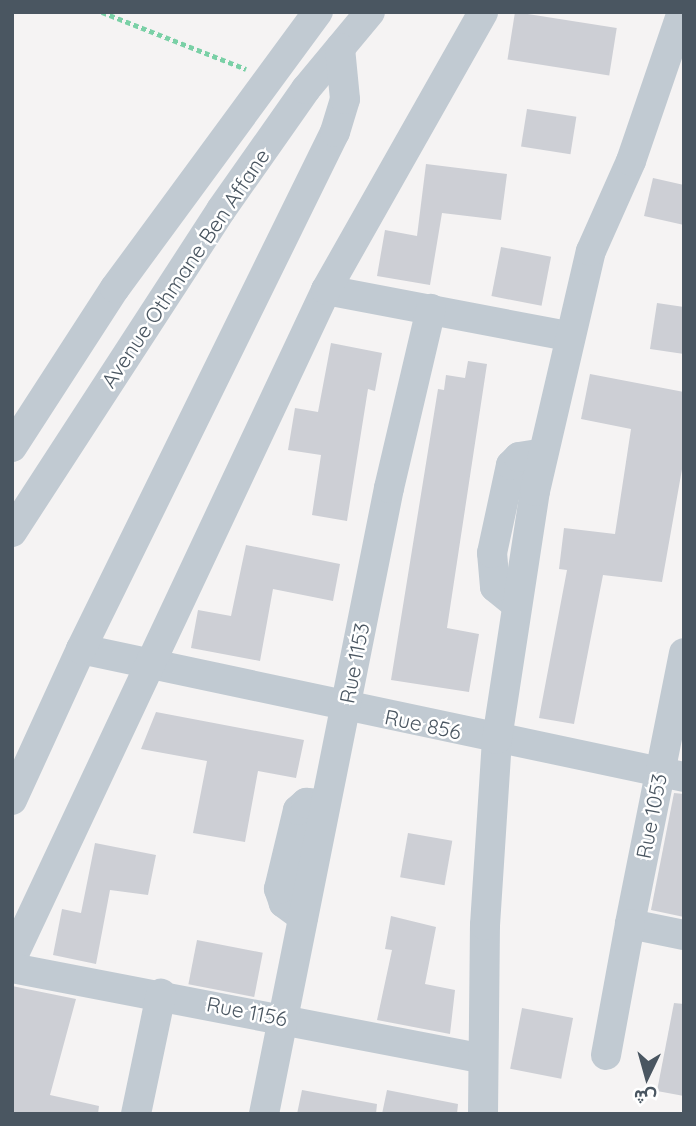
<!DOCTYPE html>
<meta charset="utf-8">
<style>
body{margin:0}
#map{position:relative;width:696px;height:1126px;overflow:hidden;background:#f5f3f3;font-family:Quicksand,Vazirmatn,sans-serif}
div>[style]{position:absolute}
.building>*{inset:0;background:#cdcfd5;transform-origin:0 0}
.path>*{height:4.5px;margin-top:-2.25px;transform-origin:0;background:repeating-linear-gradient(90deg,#7ad0a6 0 5px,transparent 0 8.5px)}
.minor>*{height:30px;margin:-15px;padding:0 15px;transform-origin:15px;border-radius:15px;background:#c1cad2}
span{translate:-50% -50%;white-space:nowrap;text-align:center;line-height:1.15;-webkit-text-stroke:5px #fff;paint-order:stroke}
.street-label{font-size:21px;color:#4a5661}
.frame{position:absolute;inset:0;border:14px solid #4a5661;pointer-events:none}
.north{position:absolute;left:612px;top:1042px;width:70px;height:70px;-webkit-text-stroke:5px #fff;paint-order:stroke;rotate:185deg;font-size:19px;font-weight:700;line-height:28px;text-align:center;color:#4a5661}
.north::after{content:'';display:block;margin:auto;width:24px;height:32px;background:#4a5661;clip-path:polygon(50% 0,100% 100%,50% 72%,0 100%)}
</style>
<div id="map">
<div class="building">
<div style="left:515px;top:12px;width:103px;height:48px;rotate:9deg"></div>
<div style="left:527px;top:109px;width:50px;height:38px;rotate:9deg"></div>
<div style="clip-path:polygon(426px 164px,507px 174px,501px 220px,442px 213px,430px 285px,377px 276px,385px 230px,417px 236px)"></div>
<div style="clip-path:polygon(653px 178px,684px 185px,684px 225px,644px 216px)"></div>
<div style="left:501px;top:247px;width:51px;height:50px;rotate:11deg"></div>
<div style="clip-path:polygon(657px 303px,684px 307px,684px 354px,650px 349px)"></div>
<div style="clip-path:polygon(331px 343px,382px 353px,375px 391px,368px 389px,347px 521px,312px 515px,321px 455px,288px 450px,295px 408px,318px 412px)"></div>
<div style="clip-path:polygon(468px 361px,487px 364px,447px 628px,479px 634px,469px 692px,391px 680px,438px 389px,444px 390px,446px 375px,465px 378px)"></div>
<div style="clip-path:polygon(590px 374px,684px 392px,684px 458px,662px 582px,603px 575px,574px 724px,539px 718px,567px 570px,559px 569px,564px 528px,615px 534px,631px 429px,581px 419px)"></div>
<div style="clip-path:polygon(246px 545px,340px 564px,333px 601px,273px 589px,260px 661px,191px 648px,198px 610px,231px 616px)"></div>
<div style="clip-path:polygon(156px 712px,304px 740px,296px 778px,258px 771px,245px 842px,193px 833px,207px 761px,141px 749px)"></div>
<div style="clip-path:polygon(674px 793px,684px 794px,684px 917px,651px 910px)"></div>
<div style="left:408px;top:833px;width:45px;height:45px;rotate:10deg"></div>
<div style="clip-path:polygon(95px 843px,156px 855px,148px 895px,110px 890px,96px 964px,53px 955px,62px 909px,81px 913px)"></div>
<div style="clip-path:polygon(391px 916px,436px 927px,425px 984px,455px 990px,450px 1034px,377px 1020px,392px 950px,385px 949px)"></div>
<div style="left:197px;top:940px;width:67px;height:45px;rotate:11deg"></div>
<div style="clip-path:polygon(12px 986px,76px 999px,50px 1095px,99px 1106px,98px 1114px,12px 1114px)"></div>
<div style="clip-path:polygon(674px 1003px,684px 1004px,684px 1096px,657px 1091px)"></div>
<div style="left:522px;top:1008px;width:52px;height:62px;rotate:11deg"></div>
<div style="clip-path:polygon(302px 1090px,377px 1104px,376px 1114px,297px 1114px)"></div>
<div style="clip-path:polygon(387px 1090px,458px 1104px,457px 1114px,382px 1114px)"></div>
</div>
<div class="path">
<div style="left:102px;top:12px;width:155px;rotate:21.6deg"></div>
</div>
<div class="minor">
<div style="left:326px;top:290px;width:246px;rotate:10.8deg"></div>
<div style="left:12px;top:447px;width:189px;rotate:-57.1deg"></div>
<div style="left:115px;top:288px;width:343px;rotate:-53.7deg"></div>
<div style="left:12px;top:532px;width:384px;rotate:-57deg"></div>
<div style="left:221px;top:210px;width:148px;rotate:-54.9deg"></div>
<div style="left:306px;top:89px;width:100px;rotate:-50.3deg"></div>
<div style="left:516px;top:604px;width:27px;rotate:-141deg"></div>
<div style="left:495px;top:587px;width:34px;rotate:-95deg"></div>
<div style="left:492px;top:553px;width:90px;rotate:-77.8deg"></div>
<div style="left:511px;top:465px;width:11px;rotate:-45deg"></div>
<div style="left:519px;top:457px;width:24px;rotate:-9deg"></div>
<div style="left:81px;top:649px;width:616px;rotate:11.98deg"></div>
<div style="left:684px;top:653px;width:276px;rotate:101.3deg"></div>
<div style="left:630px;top:924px;width:55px;rotate:11.5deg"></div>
<div style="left:12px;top:800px;width:166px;rotate:-65.4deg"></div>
<div style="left:81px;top:649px;width:576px;rotate:-63.84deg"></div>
<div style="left:335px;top:132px;width:34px;rotate:-73deg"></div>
<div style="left:345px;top:99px;width:51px;rotate:-95.6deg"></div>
<div style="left:303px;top:917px;width:24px;rotate:-144deg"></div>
<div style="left:284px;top:903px;width:15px;rotate:-110deg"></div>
<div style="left:279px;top:889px;width:81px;rotate:-76.5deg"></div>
<div style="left:298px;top:810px;width:11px;rotate:-41deg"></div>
<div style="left:306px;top:803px;width:19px;rotate:3deg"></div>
<div style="left:12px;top:958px;width:738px;rotate:-64.82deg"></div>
<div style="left:326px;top:290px;width:319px;rotate:-60.5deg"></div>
<div style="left:12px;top:968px;width:478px;rotate:10.9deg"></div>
<div style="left:606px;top:1055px;width:133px;rotate:-79.6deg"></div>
<div style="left:136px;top:1114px;width:123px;rotate:-78.2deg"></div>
<div style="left:264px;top:1114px;width:638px;rotate:-78.71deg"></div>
<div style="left:389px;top:488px;width:184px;rotate:-76.8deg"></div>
<div style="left:483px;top:1114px;width:189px;rotate:-89.4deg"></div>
<div style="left:485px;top:925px;width:186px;rotate:-86.3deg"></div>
<div style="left:497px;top:739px;width:251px;rotate:-81.3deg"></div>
<div style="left:535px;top:491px;width:246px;rotate:-76.9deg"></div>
<div style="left:591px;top:251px;width:98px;rotate:-66deg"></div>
<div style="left:631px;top:161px;width:157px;rotate:-71.1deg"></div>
</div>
<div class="street-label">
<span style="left:185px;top:268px;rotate:-56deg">Avenue Othmane Ben Affane</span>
<span style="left:354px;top:663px;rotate:-79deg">Rue 1153</span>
<span style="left:423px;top:724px;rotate:12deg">Rue 856</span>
<span style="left:651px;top:816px;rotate:-79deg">Rue 1053</span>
<span style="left:247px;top:1011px;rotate:11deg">Rue 1156</span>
</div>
<div class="frame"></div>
<div class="north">ش</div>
</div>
